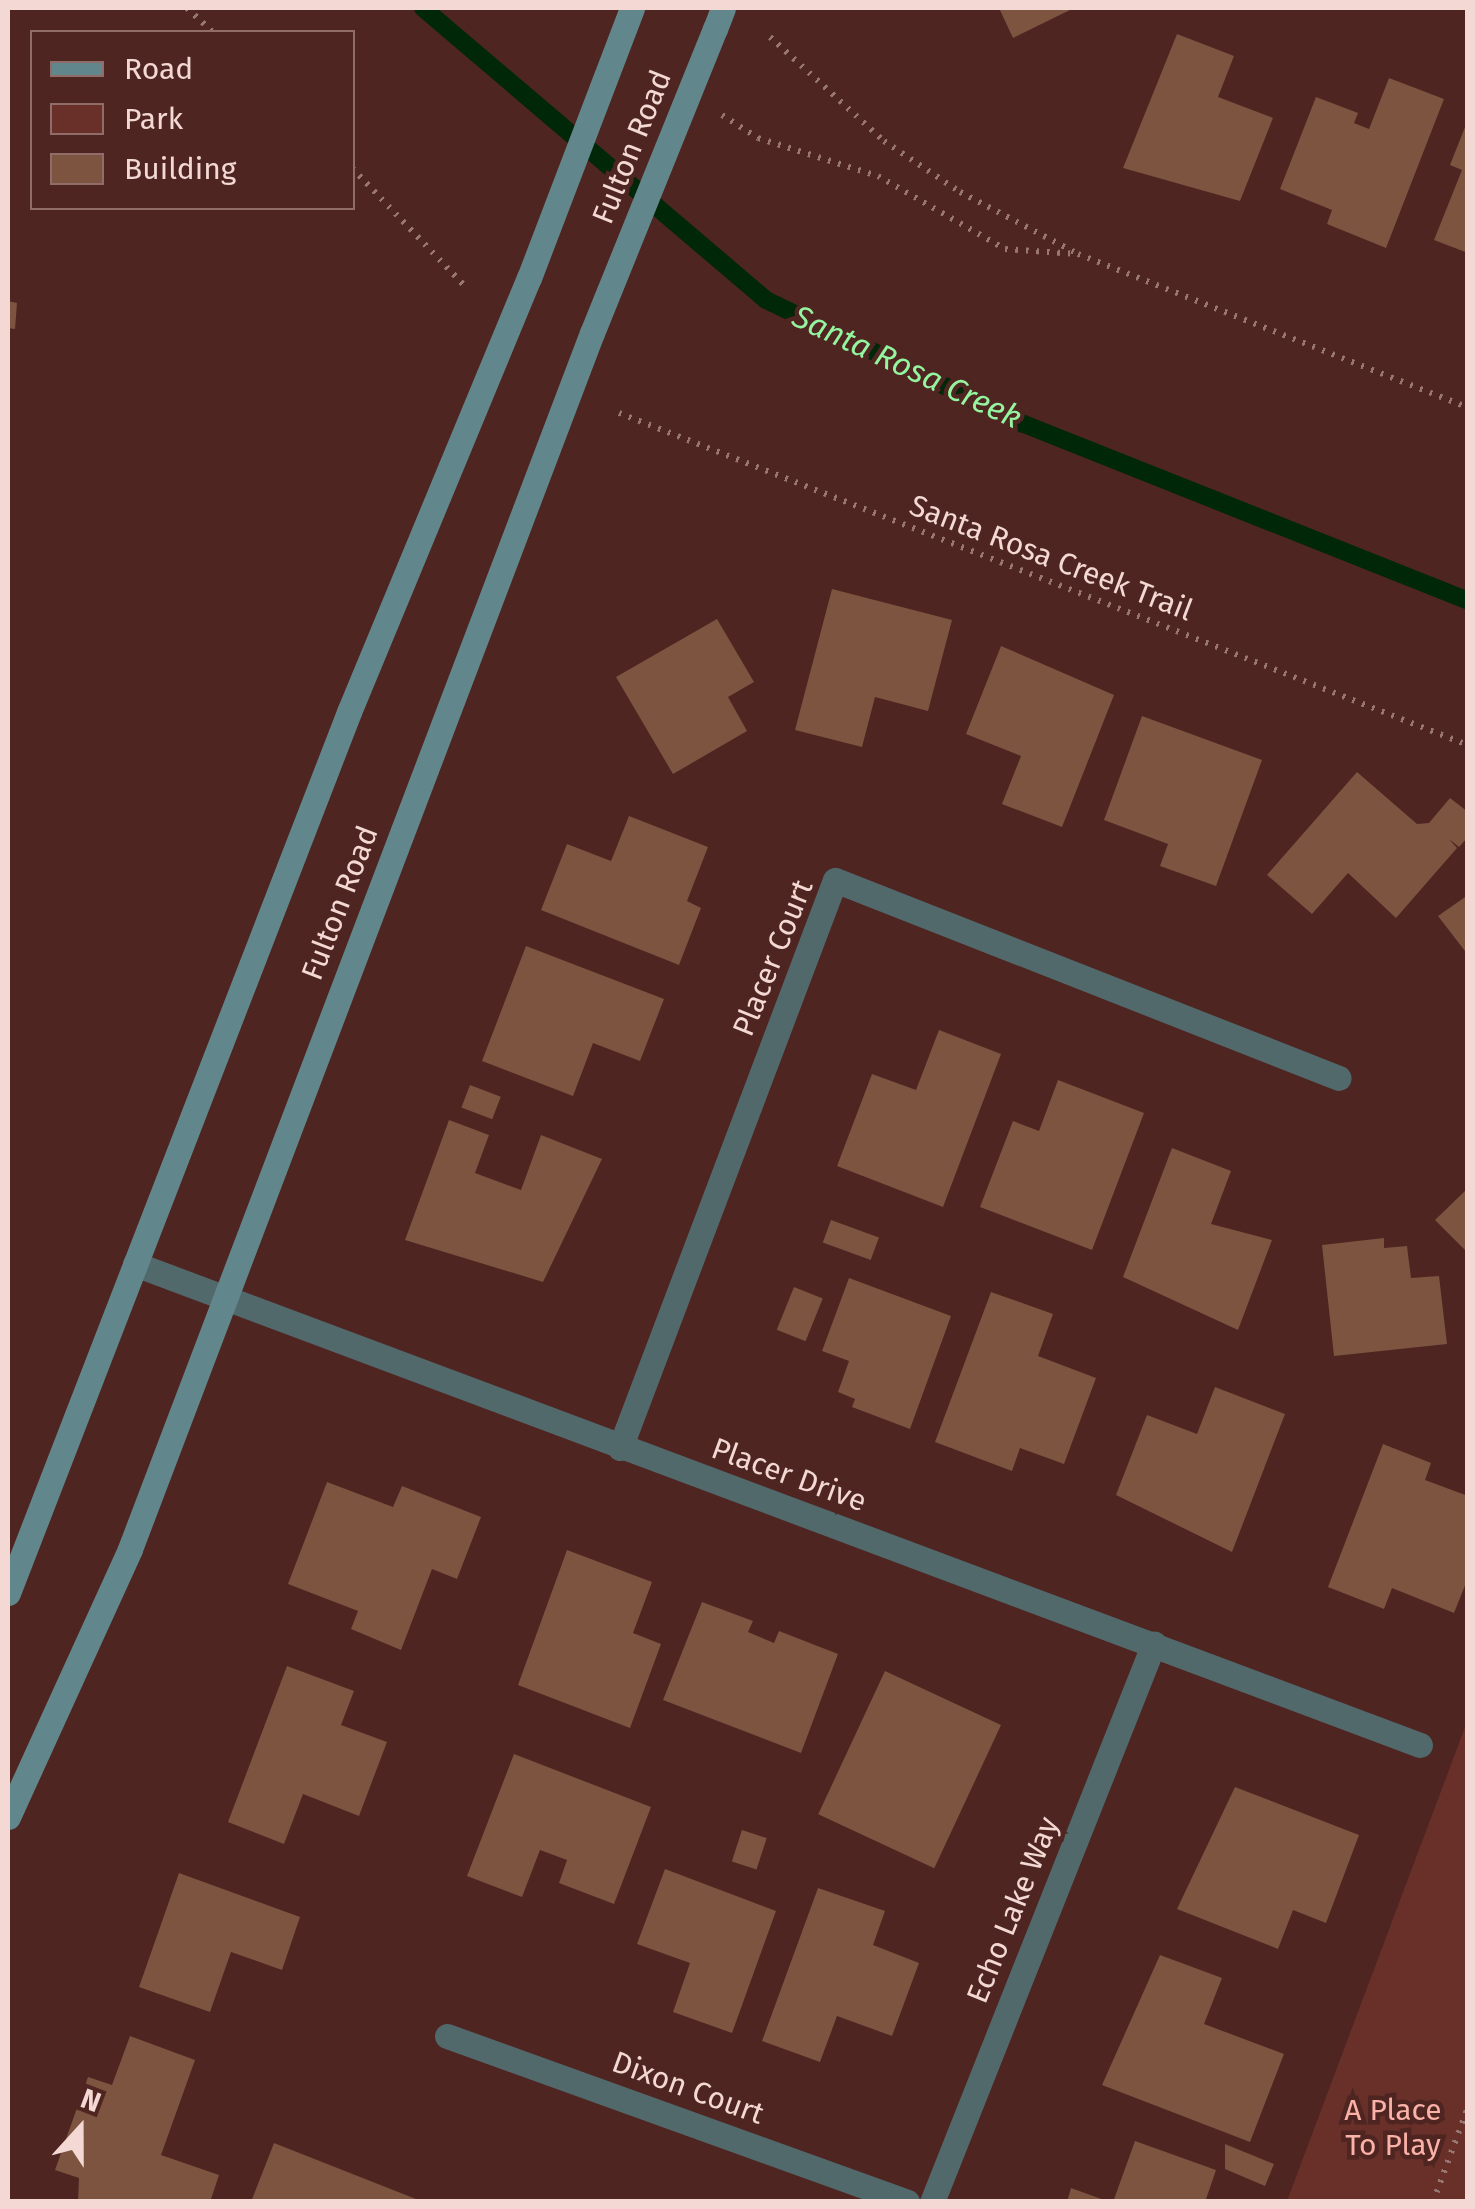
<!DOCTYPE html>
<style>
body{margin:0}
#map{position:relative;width:1475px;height:2209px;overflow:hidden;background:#4e2521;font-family:"Fira Sans",sans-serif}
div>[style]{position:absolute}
.green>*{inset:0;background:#69302a}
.stream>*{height:18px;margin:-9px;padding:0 9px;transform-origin:9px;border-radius:9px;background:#012709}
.building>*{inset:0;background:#7c5440;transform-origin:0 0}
.path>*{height:6px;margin-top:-3px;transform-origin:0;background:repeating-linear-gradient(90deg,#987672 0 2.5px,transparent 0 10.5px)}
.minor>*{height:25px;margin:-12.5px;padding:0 12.5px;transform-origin:12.5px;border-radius:12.5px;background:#52696c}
.secondary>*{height:25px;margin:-12.5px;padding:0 12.5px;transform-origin:12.5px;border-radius:12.5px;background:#61878c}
.secondary-bridge>*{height:25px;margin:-12.5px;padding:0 12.5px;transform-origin:12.5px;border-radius:12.5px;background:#61878c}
span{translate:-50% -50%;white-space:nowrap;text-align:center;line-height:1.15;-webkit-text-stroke:9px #4e2521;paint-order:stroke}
.street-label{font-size:30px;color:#f3d8d4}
.park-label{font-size:30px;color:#fab1a8}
.water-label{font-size:32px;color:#94f49f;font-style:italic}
.frame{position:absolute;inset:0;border:10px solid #f3d8d4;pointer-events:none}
.legend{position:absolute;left:30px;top:30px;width:325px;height:180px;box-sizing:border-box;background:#4e2521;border:2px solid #906d69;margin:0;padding:12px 18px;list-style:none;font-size:30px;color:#f3d8d4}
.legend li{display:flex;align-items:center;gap:20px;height:50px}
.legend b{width:50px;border:2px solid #906d69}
.north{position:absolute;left:30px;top:2079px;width:100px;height:100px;-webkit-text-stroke:8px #4e2521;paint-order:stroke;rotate:21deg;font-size:28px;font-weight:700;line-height:40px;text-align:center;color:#f3d8d4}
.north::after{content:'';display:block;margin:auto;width:35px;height:45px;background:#f3d8d4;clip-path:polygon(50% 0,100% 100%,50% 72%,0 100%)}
</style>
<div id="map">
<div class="green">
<div style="clip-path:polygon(1467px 1722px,1467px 2201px,1287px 2201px)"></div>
</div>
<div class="stream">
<div style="left:423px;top:8px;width:450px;rotate:40.4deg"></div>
<div style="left:766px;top:300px;width:286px;rotate:25.7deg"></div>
<div style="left:1024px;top:424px;width:478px;rotate:21.7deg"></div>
</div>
<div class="building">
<div style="clip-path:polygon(999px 8px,1074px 8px,1013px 38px)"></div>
<div style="clip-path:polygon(1177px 34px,1234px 56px,1218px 97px,1273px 118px,1240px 201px,1123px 168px)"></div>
<div style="clip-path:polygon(1389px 78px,1444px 99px,1386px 248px,1327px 224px,1332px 210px,1280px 189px,1316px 97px,1358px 113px,1354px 123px,1369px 129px)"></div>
<div style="clip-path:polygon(1467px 122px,1468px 122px,1468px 253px,1434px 240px,1462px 170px,1450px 165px)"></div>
<div style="clip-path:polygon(8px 301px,17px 303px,15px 329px,8px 328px)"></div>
<div style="clip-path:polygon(832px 589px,952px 620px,928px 711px,875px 697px,862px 747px,795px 730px)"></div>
<div style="clip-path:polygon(717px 619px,754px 682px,728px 697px,747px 731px,673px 774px,616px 677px)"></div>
<div style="clip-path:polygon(1001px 646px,1114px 695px,1062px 827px,1002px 804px,1021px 756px,966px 734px)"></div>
<div style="clip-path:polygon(1142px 716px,1262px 760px,1216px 886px,1160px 866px,1168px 844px,1104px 820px)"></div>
<div style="clip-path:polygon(1357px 772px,1417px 824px,1429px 823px,1450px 798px,1468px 812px,1468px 837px,1459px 847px,1449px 839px,1457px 848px,1396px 918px,1348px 873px,1312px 914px,1267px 875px)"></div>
<div style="clip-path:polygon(629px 816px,708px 847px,687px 901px,701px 908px,679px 965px,541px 910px,567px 844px,611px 861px)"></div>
<div style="clip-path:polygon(1468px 895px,1468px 955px,1438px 916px)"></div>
<div style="clip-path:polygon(526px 946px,664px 999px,640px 1061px,593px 1043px,573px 1096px,482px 1061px)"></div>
<div style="clip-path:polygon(939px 1030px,1001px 1054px,943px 1207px,837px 1166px,872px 1074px,916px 1090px)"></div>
<div style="clip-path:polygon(1058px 1080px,1144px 1113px,1092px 1250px,980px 1207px,1013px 1121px,1039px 1131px)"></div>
<div style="left:470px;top:1085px;width:33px;height:24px;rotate:21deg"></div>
<div style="clip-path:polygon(449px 1120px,489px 1135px,475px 1173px,521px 1190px,541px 1135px,602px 1159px,543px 1282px,405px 1240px)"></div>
<div style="clip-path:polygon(1172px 1148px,1231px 1171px,1211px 1224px,1272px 1240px,1238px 1330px,1123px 1277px)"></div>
<div style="clip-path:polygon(1468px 1188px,1468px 1253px,1435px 1220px)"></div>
<div style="left:831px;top:1220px;width:51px;height:24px;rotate:20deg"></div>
<div style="clip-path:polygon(1384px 1238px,1384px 1248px,1407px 1246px,1411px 1278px,1439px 1276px,1447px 1344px,1334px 1356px,1322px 1245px)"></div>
<div style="clip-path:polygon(849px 1278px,951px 1316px,910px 1429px,852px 1407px,855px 1399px,838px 1392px,849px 1361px,822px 1351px)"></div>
<div style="left:794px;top:1287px;width:31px;height:46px;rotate:22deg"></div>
<div style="clip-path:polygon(991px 1292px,1053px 1314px,1038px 1356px,1096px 1378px,1064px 1464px,1020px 1448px,1012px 1471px,935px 1442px)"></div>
<div style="clip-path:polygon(1215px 1387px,1285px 1414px,1232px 1552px,1116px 1495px,1147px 1415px,1197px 1434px)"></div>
<div style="clip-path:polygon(1383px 1444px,1431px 1463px,1425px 1480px,1468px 1496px,1468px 1578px,1454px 1613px,1392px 1588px,1384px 1609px,1328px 1587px)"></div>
<div style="clip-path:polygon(327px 1482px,393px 1507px,402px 1486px,481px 1517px,457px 1579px,432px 1569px,401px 1650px,351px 1629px,358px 1611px,288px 1584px)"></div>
<div style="clip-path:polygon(567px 1550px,652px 1582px,633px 1633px,661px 1644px,630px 1728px,518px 1685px)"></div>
<div style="clip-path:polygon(702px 1602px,753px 1621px,748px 1632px,774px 1643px,779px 1631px,838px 1654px,801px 1753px,663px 1700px)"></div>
<div style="clip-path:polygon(287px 1666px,354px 1691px,341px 1725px,387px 1742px,359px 1816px,303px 1794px,284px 1844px,228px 1822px)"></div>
<div style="left:885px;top:1671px;width:128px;height:158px;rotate:25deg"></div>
<div style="clip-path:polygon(514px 1754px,651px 1807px,614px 1904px,559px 1883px,567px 1860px,540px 1850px,522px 1897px,467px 1876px)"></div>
<div style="clip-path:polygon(1235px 1787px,1359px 1835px,1326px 1923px,1293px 1910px,1278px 1949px,1177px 1909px)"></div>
<div style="left:742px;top:1830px;width:26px;height:33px;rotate:18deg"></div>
<div style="clip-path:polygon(665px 1869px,776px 1911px,732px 2033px,673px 2012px,690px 1963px,637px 1944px)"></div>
<div style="clip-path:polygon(179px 1873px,300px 1917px,282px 1970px,231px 1952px,210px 2012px,139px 1987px)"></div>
<div style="clip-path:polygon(818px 1888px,885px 1911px,873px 1945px,919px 1963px,892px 2036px,837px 2016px,820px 2062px,762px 2041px)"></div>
<div style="clip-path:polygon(1160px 1955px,1222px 1978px,1204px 2024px,1284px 2054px,1250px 2142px,1102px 2085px)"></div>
<div style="clip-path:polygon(130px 2036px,195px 2060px,161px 2155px,219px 2175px,210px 2202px,78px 2202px,79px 2178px,55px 2170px,88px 2077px,112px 2085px)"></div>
<div style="clip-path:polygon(1135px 2141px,1216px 2170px,1205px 2202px,1113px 2202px)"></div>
<div style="clip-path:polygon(274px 2143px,421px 2201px,421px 2202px,251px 2202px)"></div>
<div style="clip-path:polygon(1225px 2144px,1274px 2164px,1265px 2186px,1225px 2169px)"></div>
<div style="clip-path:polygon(1071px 2188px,1107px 2201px,1107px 2202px,1067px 2202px)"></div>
</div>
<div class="path">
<div style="left:187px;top:8px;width:35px;rotate:43deg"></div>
<div style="left:770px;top:37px;width:154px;rotate:42.4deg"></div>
<div style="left:884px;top:141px;width:92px;rotate:33.9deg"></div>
<div style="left:960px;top:192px;width:133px;rotate:27.7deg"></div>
<div style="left:1078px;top:254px;width:419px;rotate:21.5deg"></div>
<div style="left:722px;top:115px;width:43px;rotate:32.6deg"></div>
<div style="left:758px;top:138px;width:126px;rotate:17.6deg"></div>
<div style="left:878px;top:176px;width:146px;rotate:29.9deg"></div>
<div style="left:1005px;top:249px;width:72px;rotate:4deg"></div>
<div style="left:352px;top:168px;width:162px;rotate:46.3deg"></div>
<div style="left:619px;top:413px;width:912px;rotate:21.36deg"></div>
<div style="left:1433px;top:2202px;width:101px;rotate:-69.8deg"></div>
</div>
<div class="minor">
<div style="left:135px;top:1264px;width:1372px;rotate:20.52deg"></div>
<div style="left:620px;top:1448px;width:607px;rotate:-69.27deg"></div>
<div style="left:835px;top:880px;width:541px;rotate:21.45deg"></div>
<div style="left:447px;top:2036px;width:489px;rotate:19.8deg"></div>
<div style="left:932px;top:2202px;width:601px;rotate:-68.34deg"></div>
</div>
<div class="secondary">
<div style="left:715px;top:29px;width:22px;rotate:-69deg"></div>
<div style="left:8px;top:1593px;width:945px;rotate:-68.84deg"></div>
<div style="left:349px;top:712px;width:470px;rotate:-67.5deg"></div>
<div style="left:8px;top:1817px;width:294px;rotate:-65.5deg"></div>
<div style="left:130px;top:1549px;width:1301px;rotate:-69.2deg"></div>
</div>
<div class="secondary-bridge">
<div style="left:529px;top:278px;width:289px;rotate:-69.1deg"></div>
<div style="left:592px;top:333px;width:328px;rotate:-68deg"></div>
</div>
<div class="street-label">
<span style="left:632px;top:147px;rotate:-68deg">Fulton Road</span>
<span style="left:1051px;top:558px;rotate:21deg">Santa Rosa Creek Trail</span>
<span style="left:340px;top:903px;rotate:-69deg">Fulton Road</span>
<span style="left:773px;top:958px;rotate:-68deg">Placer Court</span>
<span style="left:789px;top:1475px;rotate:20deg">Placer Drive</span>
<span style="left:1013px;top:1910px;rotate:-68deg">Echo Lake Way</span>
<span style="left:688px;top:2088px;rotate:20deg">Dixon Court</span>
</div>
<div class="park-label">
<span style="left:1393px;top:2127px">A Place<br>To Play</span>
</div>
<div class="water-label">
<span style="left:907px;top:367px;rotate:25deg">Santa Rosa Creek</span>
</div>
<div class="frame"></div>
<ul class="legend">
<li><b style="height:12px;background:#61878c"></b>Road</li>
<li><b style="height:28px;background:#69302a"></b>Park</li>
<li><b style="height:28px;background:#7c5440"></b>Building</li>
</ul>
<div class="north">N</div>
</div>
